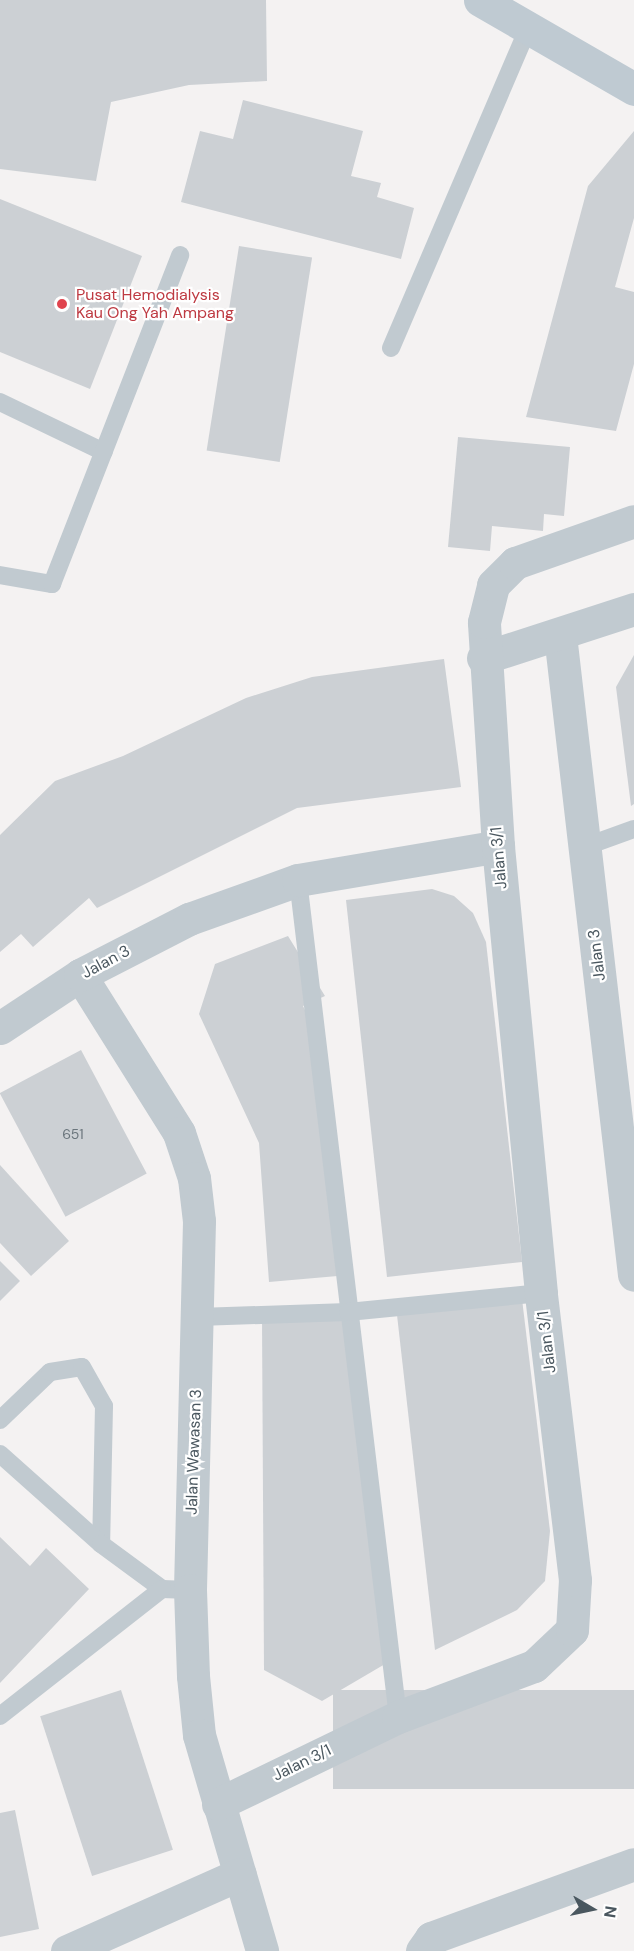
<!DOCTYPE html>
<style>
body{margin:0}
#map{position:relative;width:634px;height:1951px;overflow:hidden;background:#f4f2f2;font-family:"DM Sans",sans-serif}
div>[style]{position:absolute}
.building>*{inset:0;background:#ccd0d4;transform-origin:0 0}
.lane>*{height:18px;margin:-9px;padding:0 9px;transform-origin:9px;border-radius:9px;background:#c1cad0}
.street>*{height:33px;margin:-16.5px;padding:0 16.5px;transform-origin:16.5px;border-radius:16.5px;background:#c1cad0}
.secondary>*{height:33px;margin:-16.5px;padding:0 16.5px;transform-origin:16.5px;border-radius:16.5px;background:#bfcad2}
.dots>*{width:16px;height:16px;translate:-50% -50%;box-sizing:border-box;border:3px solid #fff;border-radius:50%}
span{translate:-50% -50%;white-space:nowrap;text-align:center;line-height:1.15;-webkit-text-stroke:4.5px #fff;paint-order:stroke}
.number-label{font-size:14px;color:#6a757c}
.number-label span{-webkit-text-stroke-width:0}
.health-label{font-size:16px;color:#be3a42}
.left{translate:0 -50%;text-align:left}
.street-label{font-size:16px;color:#4a575f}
.north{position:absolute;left:562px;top:1879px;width:60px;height:60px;-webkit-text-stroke:4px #fff;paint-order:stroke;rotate:99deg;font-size:16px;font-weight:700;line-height:24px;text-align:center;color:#4a575f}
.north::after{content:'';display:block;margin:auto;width:21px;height:27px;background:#4a575f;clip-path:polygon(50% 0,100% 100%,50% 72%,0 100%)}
</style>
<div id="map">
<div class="building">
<div style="clip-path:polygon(0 0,266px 0,267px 81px,189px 85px,111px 102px,96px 181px,0 169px)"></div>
<div style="clip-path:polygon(243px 100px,363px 131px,351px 176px,381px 183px,377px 197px,414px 208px,401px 259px,181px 202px,200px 131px,233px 139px)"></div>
<div style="clip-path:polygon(634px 131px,634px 218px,615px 287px,634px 292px,634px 364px,616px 431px,526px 417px,588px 186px)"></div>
<div style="clip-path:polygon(0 199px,142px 256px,90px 389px,0 352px)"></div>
<div style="left:239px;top:246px;width:74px;height:207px;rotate:9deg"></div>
<div style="clip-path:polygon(458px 437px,570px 447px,564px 516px,544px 514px,543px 531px,492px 526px,490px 551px,448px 547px)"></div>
<div style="clip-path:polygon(634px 655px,634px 804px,631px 806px,616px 687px)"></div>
<div style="clip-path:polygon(444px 659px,461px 787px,297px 808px,97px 908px,89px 898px,33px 947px,21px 934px,0 952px,0 835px,55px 781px,123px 756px,246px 698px,312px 677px)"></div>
<div style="clip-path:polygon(432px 889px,454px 896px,473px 913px,486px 942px,522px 1262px,387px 1277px,346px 900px)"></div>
<div style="clip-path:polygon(288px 936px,325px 996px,303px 1006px,328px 1056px,313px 1064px,349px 1275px,269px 1282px,259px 1143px,199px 1014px,215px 964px)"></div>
<div style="left:81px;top:1050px;width:140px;height:92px;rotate:62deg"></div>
<div style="clip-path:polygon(0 1165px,69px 1241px,31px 1276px,0 1243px)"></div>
<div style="clip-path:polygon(0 1261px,20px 1281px,0 1301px)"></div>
<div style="clip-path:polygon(522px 1299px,550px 1531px,545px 1581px,517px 1610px,435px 1650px,397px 1315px)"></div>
<div style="clip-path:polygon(262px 1319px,358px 1319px,397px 1657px,322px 1701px,264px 1670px)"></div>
<div style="clip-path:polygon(0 1537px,30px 1566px,46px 1548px,89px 1589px,0 1683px)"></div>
<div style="left:121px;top:1690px;width:168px;height:85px;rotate:72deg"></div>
<div style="left:634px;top:1690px;width:99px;height:301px;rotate:90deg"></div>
<div style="clip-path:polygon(15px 1810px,39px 1929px,0 1937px,0 1813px)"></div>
</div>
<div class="lane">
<div style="left:391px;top:348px;width:350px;rotate:-66.8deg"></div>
<div style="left:0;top:402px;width:115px;rotate:25.7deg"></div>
<div style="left:0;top:575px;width:53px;rotate:9.8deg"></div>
<div style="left:52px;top:584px;width:353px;rotate:-68.7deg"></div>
<div style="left:584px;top:847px;width:53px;rotate:-19.8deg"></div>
<div style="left:298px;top:880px;width:843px;rotate:83.19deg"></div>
<div style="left:198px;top:1317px;width:150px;rotate:-1.9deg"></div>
<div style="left:348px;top:1312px;width:194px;rotate:-5.6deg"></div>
<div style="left:0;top:1420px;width:69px;rotate:-43.8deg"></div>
<div style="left:50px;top:1372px;width:32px;rotate:-9deg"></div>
<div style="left:82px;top:1367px;width:45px;rotate:60.6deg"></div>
<div style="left:104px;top:1406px;width:138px;rotate:91.2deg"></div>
<div style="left:0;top:1454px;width:135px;rotate:41.7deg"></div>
<div style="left:101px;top:1544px;width:76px;rotate:36.4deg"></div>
<div style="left:162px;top:1589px;width:28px;rotate:2deg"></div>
<div style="left:0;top:1716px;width:206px;rotate:-38.1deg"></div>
</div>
<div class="street">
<div style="left:560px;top:635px;width:644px;rotate:83.4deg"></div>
<div style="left:483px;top:658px;width:159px;rotate:-18deg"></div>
<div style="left:80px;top:975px;width:186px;rotate:57.9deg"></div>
<div style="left:179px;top:1133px;width:47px;rotate:71.6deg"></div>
<div style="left:194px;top:1178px;width:43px;rotate:83.4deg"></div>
<div style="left:199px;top:1221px;width:369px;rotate:91.4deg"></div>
<div style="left:190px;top:1590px;width:86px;rotate:88deg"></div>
<div style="left:193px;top:1676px;width:59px;rotate:84.2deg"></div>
<div style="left:199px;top:1735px;width:225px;rotate:73.7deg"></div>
<div style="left:0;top:1028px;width:96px;rotate:-33.5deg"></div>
<div style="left:80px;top:975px;width:123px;rotate:-27.2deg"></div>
<div style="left:189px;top:919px;width:116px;rotate:-19.7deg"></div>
<div style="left:298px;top:880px;width:203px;rotate:-9.6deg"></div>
<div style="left:218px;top:1804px;width:200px;rotate:-25.8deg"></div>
<div style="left:398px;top:1717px;width:145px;rotate:-20.6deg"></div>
<div style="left:534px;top:1666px;width:52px;rotate:-43.5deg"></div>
<div style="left:572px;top:1630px;width:50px;rotate:-86.6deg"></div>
<div style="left:575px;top:1580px;width:289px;rotate:-96.8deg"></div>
<div style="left:541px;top:1293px;width:449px;rotate:-95.5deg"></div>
<div style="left:498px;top:846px;width:224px;rotate:-93.6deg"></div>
<div style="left:484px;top:622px;width:38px;rotate:-76deg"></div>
<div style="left:493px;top:585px;width:31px;rotate:-45deg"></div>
<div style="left:515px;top:563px;width:126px;rotate:-19.4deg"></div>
<div style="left:67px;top:1951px;width:189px;rotate:-24deg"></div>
<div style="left:422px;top:1951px;width:16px;rotate:-55deg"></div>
<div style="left:431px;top:1938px;width:216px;rotate:-20deg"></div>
</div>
<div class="secondary">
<div style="left:480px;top:0;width:178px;rotate:30deg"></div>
</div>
<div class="dots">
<div style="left:62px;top:304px;background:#e0444e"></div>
</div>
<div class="number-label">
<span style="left:73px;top:1134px">651</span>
</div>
<div class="health-label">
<span class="left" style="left:76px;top:304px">Pusat Hemodialysis<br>Kau Ong Yah Ampang</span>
</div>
<div class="street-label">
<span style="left:499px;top:858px;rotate:-95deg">Jalan 3/1</span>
<span style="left:597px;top:955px;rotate:-97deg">Jalan 3</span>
<span style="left:106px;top:962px;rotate:-28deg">Jalan 3</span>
<span style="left:547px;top:1342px;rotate:-97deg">Jalan 3/1</span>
<span style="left:194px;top:1452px;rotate:-88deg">Jalan Wawasan 3</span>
<span style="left:302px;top:1763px;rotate:-26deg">Jalan 3/1</span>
</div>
<div class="north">N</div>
</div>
